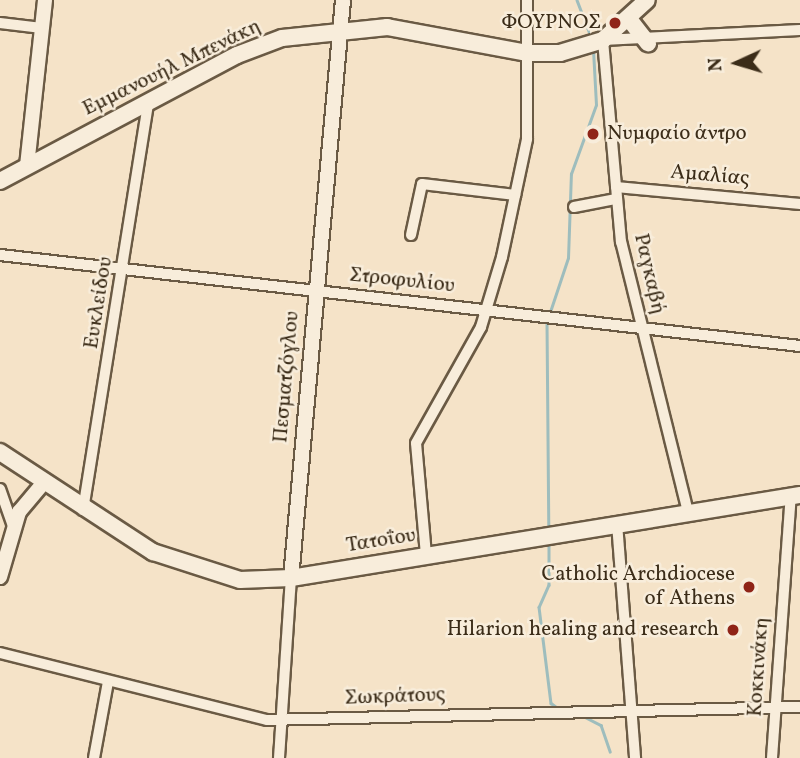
<!DOCTYPE html>
<meta charset="utf-8">
<style>
body{margin:0}
#map{position:relative;width:800px;height:758px;overflow:hidden;background:#f5e3c8;font-family:Vollkorn,serif}
div>[style]{position:absolute}
.stream>*{height:2.5px;margin:-1.25px;padding:0 1.25px;transform-origin:1.25px;border-radius:1.25px;background:#9ebdbd}
.roads{filter:drop-shadow(2px 0 #6a5a44) drop-shadow(-2px 0 #6a5a44) drop-shadow(0 2px #6a5a44) drop-shadow(0 -2px #6a5a44)}
.minor>*{height:10px;margin:-5px;padding:0 5px;transform-origin:5px;border-radius:5px;background:#f8eddb}
.tertiary>*{height:14px;margin:-7px;padding:0 7px;transform-origin:7px;border-radius:7px;background:#f8eddb}
.secondary>*{height:16px;margin:-8px;padding:0 8px;transform-origin:8px;border-radius:8px;background:#f8eddb}
.dots>*{width:19px;height:19px;translate:-50% -50%;box-sizing:border-box;border:4px solid #f8eddb;border-radius:50%}
span{translate:-50% -50%;white-space:nowrap;text-align:center;line-height:1.15;-webkit-text-stroke:5px #f8eddb;paint-order:stroke}
.poi-label{font-size:21px;color:#3b2c18}
.right{translate:-100% -50%;text-align:right}
.left{translate:0 -50%;text-align:left}
.street-label{font-size:21px;color:#3b2c18}
.north{position:absolute;left:702px;top:28px;width:70px;height:70px;-webkit-text-stroke:5px #f8eddb;paint-order:stroke;rotate:266deg;font-size:19px;font-weight:700;line-height:28px;text-align:center;color:#3b2c18}
.north::after{content:'';display:block;margin:auto;width:24px;height:32px;background:#3b2c18;clip-path:polygon(50% 0,100% 100%,50% 72%,0 100%)}
</style>
<div id="map">
<div class="stream">
<div style="left:577px;top:0;width:39px;rotate:69deg"></div>
<div style="left:549px;top:315px;width:60px;rotate:-71.6deg"></div>
<div style="left:568px;top:258px;width:84px;rotate:-88deg"></div>
<div style="left:571px;top:174px;width:73px;rotate:-70.1deg"></div>
<div style="left:596px;top:105px;width:55px;rotate:-93.1deg"></div>
<div style="left:547px;top:322px;width:209px;rotate:89.5deg"></div>
<div style="left:549px;top:541px;width:44px;rotate:90deg"></div>
<div style="left:549px;top:585px;width:24px;rotate:114deg"></div>
<div style="left:539px;top:607px;width:97px;rotate:82.9deg"></div>
<div style="left:551px;top:703px;width:10px;rotate:37deg"></div>
<div style="left:585px;top:717px;width:18px;rotate:27deg"></div>
<div style="left:601px;top:725px;width:28px;rotate:71deg"></div>
</div>
<div class="roads">
<div class="minor">
<div style="left:0;top:23px;width:42px;rotate:6.8deg"></div>
<div style="left:616px;top:187px;width:185px;rotate:5.3deg"></div>
<div style="left:574px;top:207px;width:43px;rotate:-10.8deg"></div>
<div style="left:411px;top:235px;width:52px;rotate:-77.8deg"></div>
<div style="left:422px;top:184px;width:94px;rotate:6.7deg"></div>
<div style="left:0;top:255px;width:805px;rotate:6.49deg"></div>
<div style="left:0;top:489px;width:42px;rotate:70.7deg"></div>
<div style="left:83px;top:510px;width:413px;rotate:-80.9deg"></div>
<div style="left:688px;top:512px;width:278px;rotate:-103.9deg"></div>
<div style="left:621px;top:242px;width:203px;rotate:-95.1deg"></div>
<div style="left:603px;top:40px;width:197px;rotate:-2.9deg"></div>
<div style="left:617px;top:523px;width:236px;rotate:85.6deg"></div>
<div style="left:426px;top:555px;width:112px;rotate:-95.1deg"></div>
<div style="left:416px;top:443px;width:133px;rotate:-60.7deg"></div>
<div style="left:481px;top:327px;width:73px;rotate:-73.3deg"></div>
<div style="left:502px;top:257px;width:121px;rotate:-78deg"></div>
<div style="left:527px;top:139px;width:139px;rotate:-90deg"></div>
<div style="left:0;top:653px;width:275px;rotate:14.1deg"></div>
<div style="left:267px;top:720px;width:533px;rotate:-1.4deg"></div>
<div style="left:94px;top:758px;width:77px;rotate:-79.6deg"></div>
<div style="left:279px;top:758px;width:180px;rotate:-86.2deg"></div>
<div style="left:772px;top:758px;width:263px;rotate:-85.9deg"></div>
</div>
<div class="tertiary">
<div style="left:27px;top:166px;width:167px;rotate:-83.8deg"></div>
<div style="left:0;top:577px;width:68px;rotate:-73.7deg"></div>
<div style="left:19px;top:512px;width:38px;rotate:-50deg"></div>
<div style="left:291px;top:578px;width:580px;rotate:-84.86deg"></div>
</div>
<div class="secondary">
<div style="left:629px;top:19px;width:31px;rotate:52deg"></div>
<div style="left:0;top:181px;width:268px;rotate:-28deg"></div>
<div style="left:237px;top:55px;width:48px;rotate:-20.7deg"></div>
<div style="left:282px;top:38px;width:106px;rotate:-6deg"></div>
<div style="left:387px;top:27px;width:142px;rotate:10.5deg"></div>
<div style="left:527px;top:53px;width:33px"></div>
<div style="left:560px;top:53px;width:45px;rotate:-16.8deg"></div>
<div style="left:603px;top:40px;width:59px;rotate:-42.3deg"></div>
<div style="left:0;top:452px;width:183px;rotate:33.2deg"></div>
<div style="left:153px;top:552px;width:91px;rotate:17.8deg"></div>
<div style="left:240px;top:580px;width:51px;rotate:-2.2deg"></div>
<div style="left:291px;top:578px;width:516px;rotate:-9.26deg"></div>
</div>
</div>
<div class="dots">
<div style="left:615px;top:23px;background:#8f2418"></div>
<div style="left:593px;top:134px;background:#8f2418"></div>
<div style="left:749px;top:587px;background:#8f2418"></div>
<div style="left:733px;top:630px;background:#8f2418"></div>
</div>
<div class="poi-label">
<span class="right" style="left:601px;top:23px">ΦΟΥΡΝΟΣ</span>
<span class="left" style="left:607px;top:134px">Νυμφαίο άντρο</span>
<span class="right" style="left:735px;top:587px">Catholic Archdiocese<br>of Athens</span>
<span class="right" style="left:719px;top:630px">Hilarion healing and research</span>
</div>
<div class="street-label">
<span style="left:172px;top:68px;rotate:-26deg">Εμμανουήλ Μπενάκη</span>
<span style="left:710px;top:176px;rotate:5deg">Αμαλίας</span>
<span style="left:649px;top:274px;rotate:77deg">Ραγκαβή</span>
<span style="left:402px;top:281px;rotate:6deg">Στροφυλίου</span>
<span style="left:99px;top:303px;rotate:-81deg">Ευκλείδου</span>
<span style="left:287px;top:377px;rotate:-85deg">Πεσματζόγλου</span>
<span style="left:381px;top:541px;rotate:-9deg">Τατοΐου</span>
<span style="left:759px;top:667px;rotate:-86deg">Κοκκινάκη</span>
<span style="left:395px;top:697px;rotate:-2deg">Σωκράτους</span>
</div>
<div class="north">N</div>
</div>
